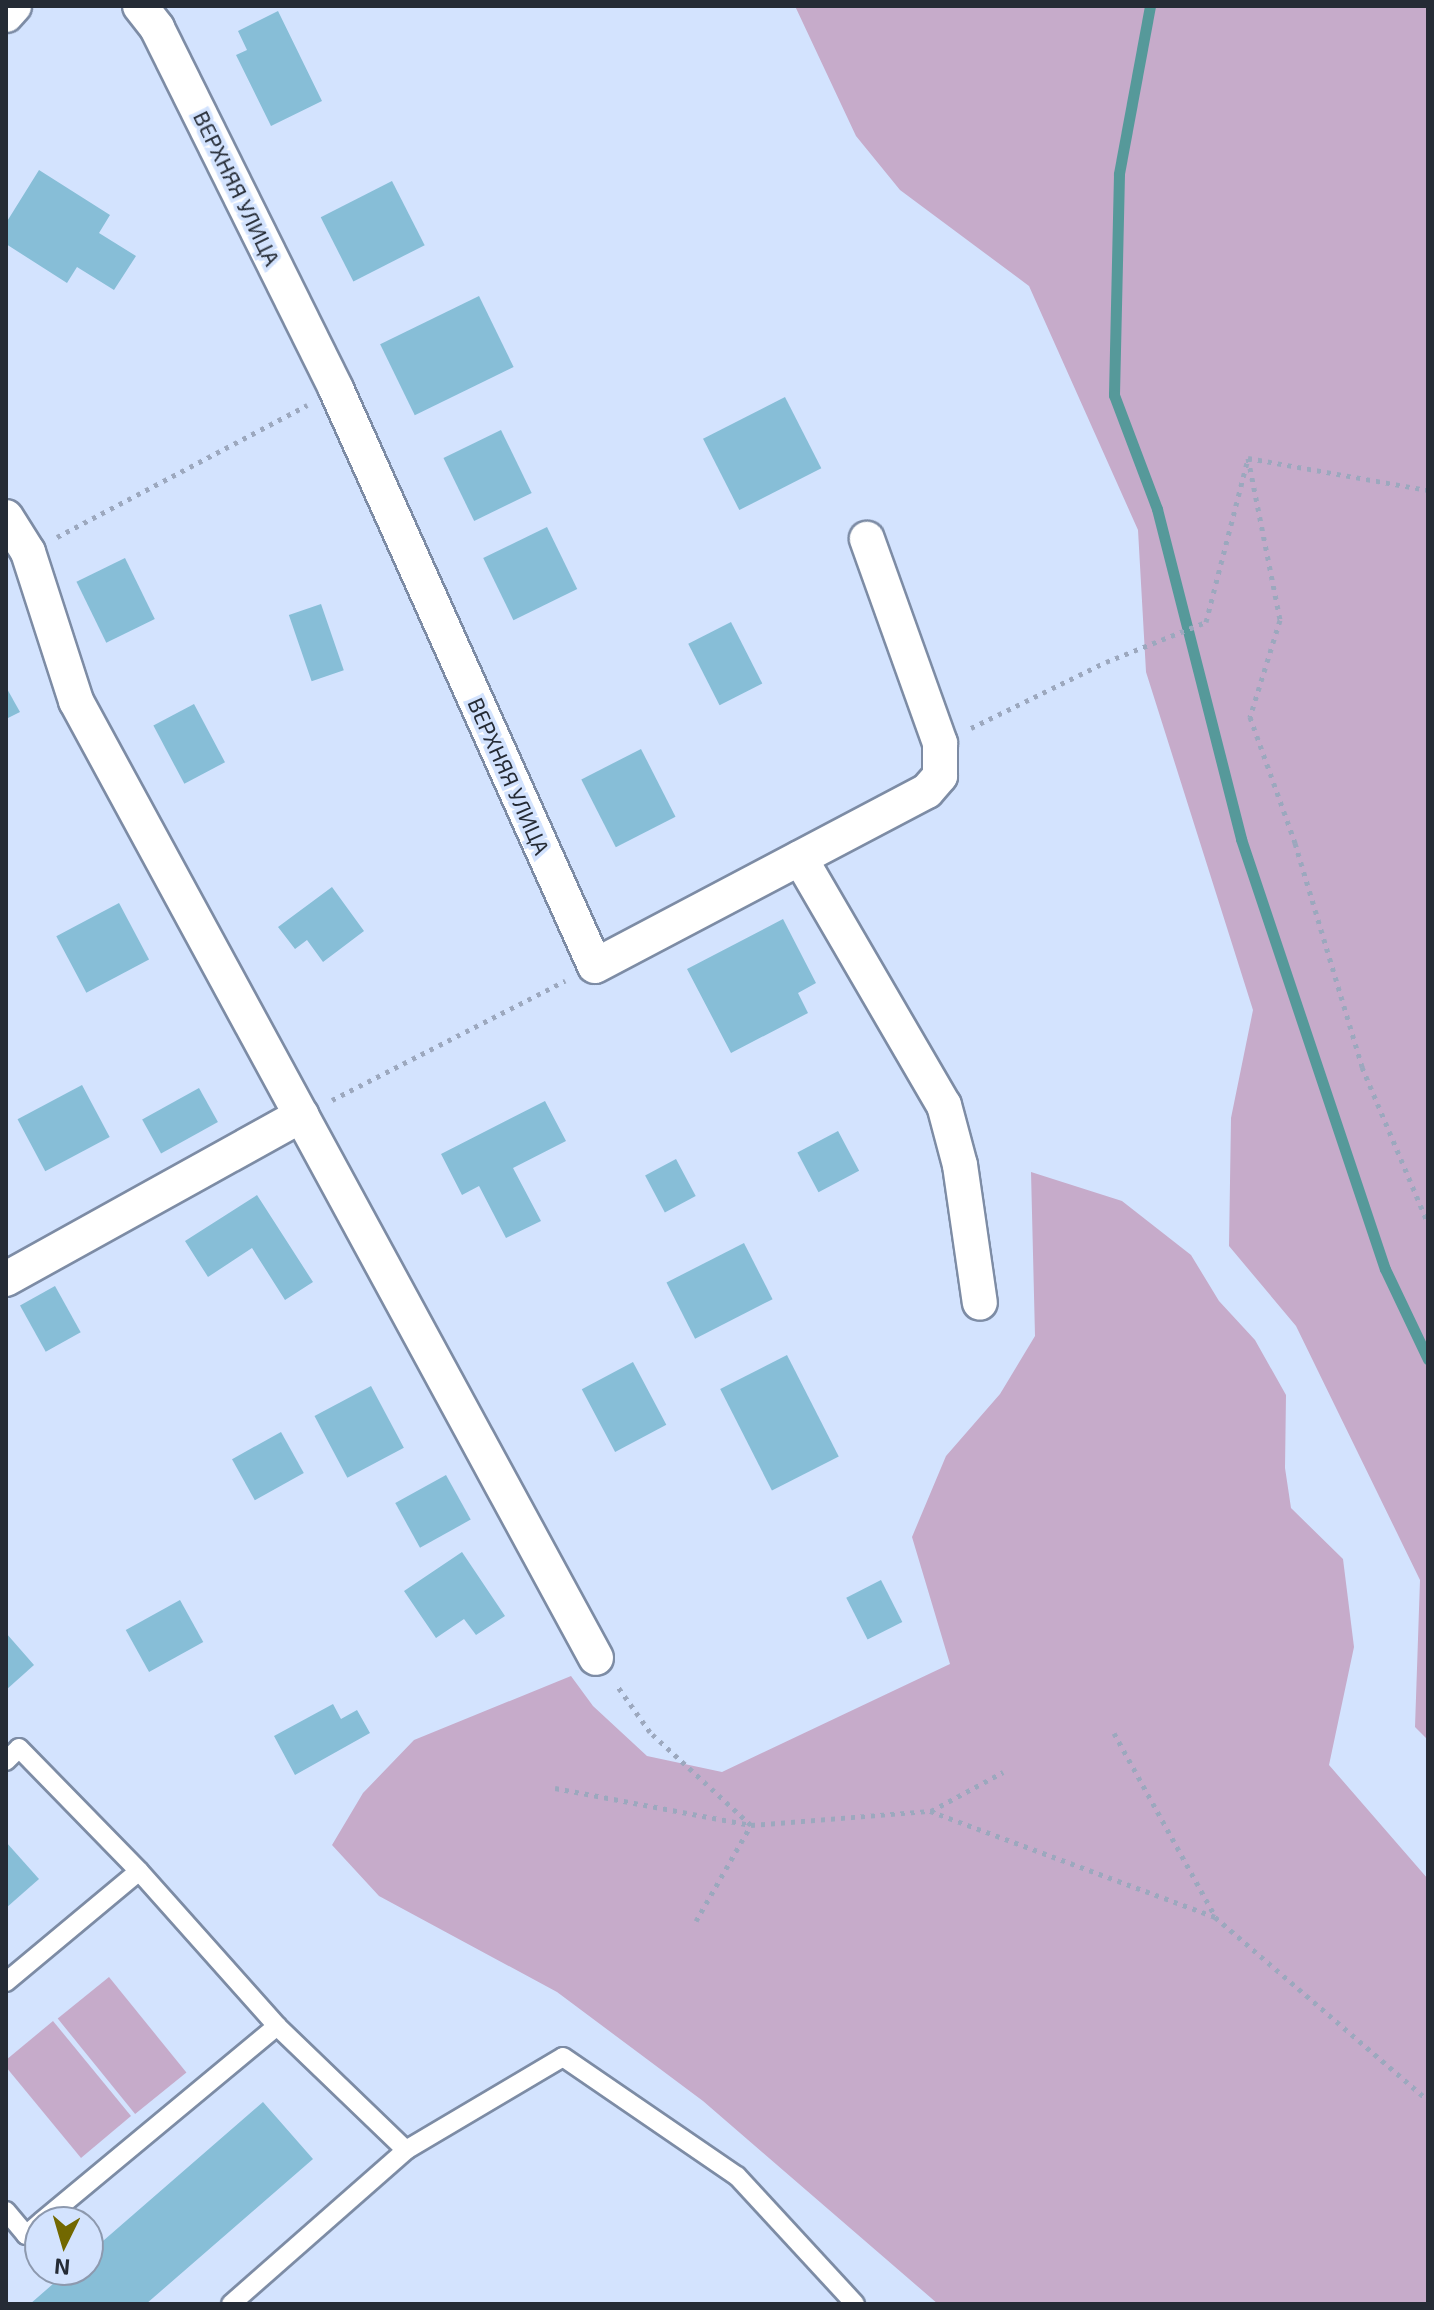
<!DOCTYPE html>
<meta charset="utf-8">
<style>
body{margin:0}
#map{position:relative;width:1434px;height:2310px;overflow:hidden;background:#d3e3fe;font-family:"Exo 2",sans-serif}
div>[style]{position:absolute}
.green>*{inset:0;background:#c6abca;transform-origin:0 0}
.stream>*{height:11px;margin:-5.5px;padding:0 5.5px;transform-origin:5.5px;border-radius:5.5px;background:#56999a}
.building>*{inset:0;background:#87bed7;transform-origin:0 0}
.path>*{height:5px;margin-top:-2.5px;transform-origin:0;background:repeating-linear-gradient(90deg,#9ca8be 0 4px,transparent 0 10px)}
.roads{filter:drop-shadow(2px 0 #7d8ca5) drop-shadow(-2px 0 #7d8ca5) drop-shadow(0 2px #7d8ca5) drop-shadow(0 -2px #7d8ca5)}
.lane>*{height:18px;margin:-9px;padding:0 9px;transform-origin:9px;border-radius:9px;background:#fff}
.street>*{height:34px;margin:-17px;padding:0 17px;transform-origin:17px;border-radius:17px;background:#fff}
span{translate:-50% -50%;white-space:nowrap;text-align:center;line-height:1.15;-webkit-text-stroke:7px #d3e3fe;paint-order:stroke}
.street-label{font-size:22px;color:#252b35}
.frame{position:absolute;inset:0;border:8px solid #252b35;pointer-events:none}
.north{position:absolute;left:24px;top:2206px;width:80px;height:80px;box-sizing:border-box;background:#d3e3fe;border:2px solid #8d99ae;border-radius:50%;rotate:185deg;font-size:22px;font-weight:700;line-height:32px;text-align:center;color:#252b35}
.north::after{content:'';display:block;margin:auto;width:28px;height:36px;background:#726800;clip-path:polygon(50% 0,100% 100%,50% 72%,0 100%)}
</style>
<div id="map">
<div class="green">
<div style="clip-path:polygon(795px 6px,1428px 6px,1428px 1740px,1415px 1727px,1420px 1580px,1296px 1326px,1229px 1246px,1231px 1118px,1253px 1010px,1146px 672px,1138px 530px,1029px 286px,900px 190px,856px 136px)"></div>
<div style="clip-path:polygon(1031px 1172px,1122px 1201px,1191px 1255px,1219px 1301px,1255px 1340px,1286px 1395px,1285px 1468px,1291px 1508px,1343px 1559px,1354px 1647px,1329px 1765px,1428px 1879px,1428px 2304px,938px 2304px,703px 2101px,557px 1992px,379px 1896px,332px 1845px,363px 1793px,414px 1740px,571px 1676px,593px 1706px,647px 1756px,722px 1772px,950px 1664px,912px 1537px,946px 1456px,1000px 1394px,1035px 1336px)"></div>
<div style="left:109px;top:1977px;width:123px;height:66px;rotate:51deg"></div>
<div style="clip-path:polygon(53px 2021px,131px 2116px,81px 2158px,6px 2067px,6px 2060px)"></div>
</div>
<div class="stream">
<div style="left:1150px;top:6px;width:171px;rotate:100.5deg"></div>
<div style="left:1119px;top:174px;width:221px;rotate:91.3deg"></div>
<div style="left:1114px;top:395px;width:122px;rotate:69.3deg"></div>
<div style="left:1157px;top:509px;width:341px;rotate:75.7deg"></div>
<div style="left:1241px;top:839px;width:453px;rotate:71.5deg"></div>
<div style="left:1385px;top:1269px;width:100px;rotate:64.5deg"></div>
</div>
<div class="building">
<div style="clip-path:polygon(278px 11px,322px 101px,271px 126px,236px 55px,247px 50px,238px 31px)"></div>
<div style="clip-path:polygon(39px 170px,110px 215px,99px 233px,136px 256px,114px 290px,77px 267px,67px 283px,6px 244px,6px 223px)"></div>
<div style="left:392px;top:181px;width:72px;height:80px;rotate:63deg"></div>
<div style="left:479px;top:296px;width:79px;height:110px;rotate:64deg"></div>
<div style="left:785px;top:397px;width:80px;height:92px;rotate:63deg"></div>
<div style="left:501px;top:430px;width:70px;height:64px;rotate:64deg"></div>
<div style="left:547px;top:527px;width:69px;height:71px;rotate:64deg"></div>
<div style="left:125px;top:558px;width:68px;height:54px;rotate:64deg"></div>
<div style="left:321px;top:604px;width:70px;height:34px;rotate:71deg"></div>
<div style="left:731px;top:622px;width:69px;height:48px;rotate:63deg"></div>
<div style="clip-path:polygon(6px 687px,20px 712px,6px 719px)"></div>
<div style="left:194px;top:704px;width:66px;height:46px;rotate:62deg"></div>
<div style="left:641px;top:749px;width:76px;height:67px;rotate:63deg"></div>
<div style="clip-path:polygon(332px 887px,364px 931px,323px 962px,307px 940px,295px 949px,278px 927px)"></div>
<div style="left:119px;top:903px;width:64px;height:71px;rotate:62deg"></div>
<div style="clip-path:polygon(783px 919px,816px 983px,798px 993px,808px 1013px,731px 1053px,687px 969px)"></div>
<div style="left:82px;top:1085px;width:59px;height:73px;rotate:62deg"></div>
<div style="left:199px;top:1088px;width:39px;height:65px;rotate:61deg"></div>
<div style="clip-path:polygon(545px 1101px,566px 1141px,513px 1168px,541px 1221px,506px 1238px,479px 1186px,462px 1195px,441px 1154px)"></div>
<div style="left:838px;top:1131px;width:45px;height:46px;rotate:62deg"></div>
<div style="left:676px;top:1159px;width:42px;height:35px;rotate:62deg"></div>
<div style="clip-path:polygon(257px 1195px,313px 1282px,285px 1300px,252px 1248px,208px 1277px,185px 1241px)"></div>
<div style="left:744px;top:1243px;width:63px;height:87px;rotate:63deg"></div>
<div style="left:55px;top:1286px;width:53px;height:40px;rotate:61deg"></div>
<div style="left:787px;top:1355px;width:114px;height:75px;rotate:63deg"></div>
<div style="left:633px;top:1362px;width:71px;height:58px;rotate:62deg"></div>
<div style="left:371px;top:1386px;width:70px;height:64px;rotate:62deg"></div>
<div style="left:281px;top:1432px;width:47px;height:56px;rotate:61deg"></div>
<div style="left:446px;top:1475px;width:51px;height:58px;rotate:61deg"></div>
<div style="clip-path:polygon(462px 1552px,505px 1616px,476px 1635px,464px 1619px,436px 1638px,404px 1591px)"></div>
<div style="left:881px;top:1580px;width:47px;height:39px;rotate:63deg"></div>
<div style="left:180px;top:1600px;width:48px;height:62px;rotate:61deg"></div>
<div style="clip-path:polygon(6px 1633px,34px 1665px,6px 1690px)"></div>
<div style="clip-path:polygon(333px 1704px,341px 1719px,357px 1710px,370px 1733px,295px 1775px,274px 1736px)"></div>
<div style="clip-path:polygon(6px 1842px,39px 1879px,6px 1908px)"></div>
<div style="clip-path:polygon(263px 2102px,313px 2159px,146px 2304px,30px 2304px,69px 2270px,88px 2270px,88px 2254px)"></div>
</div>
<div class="path">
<div style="left:1248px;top:458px;width:165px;rotate:78.8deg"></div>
<div style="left:1280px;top:620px;width:102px;rotate:107.2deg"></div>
<div style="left:1250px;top:717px;width:134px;rotate:70.3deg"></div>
<div style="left:1295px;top:843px;width:234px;rotate:73.3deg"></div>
<div style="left:1362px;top:1067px;width:169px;rotate:67.1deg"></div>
<div style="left:57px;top:537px;width:283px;rotate:-27.8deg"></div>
<div style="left:971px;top:728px;width:150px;rotate:-26.1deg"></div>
<div style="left:1106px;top:662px;width:108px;rotate:-21.8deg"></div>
<div style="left:1206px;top:622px;width:169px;rotate:-75.6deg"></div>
<div style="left:1248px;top:458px;width:183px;rotate:10.1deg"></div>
<div style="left:332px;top:1100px;width:262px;rotate:-27.1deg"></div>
<div style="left:1114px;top:1733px;width:209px;rotate:61.1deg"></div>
<div style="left:555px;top:1788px;width:199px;rotate:10.7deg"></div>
<div style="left:751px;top:1825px;width:137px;rotate:-137.4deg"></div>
<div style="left:650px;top:1732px;width:59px;rotate:-125.3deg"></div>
<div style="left:931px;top:1811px;width:82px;rotate:-28.4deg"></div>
<div style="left:696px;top:1921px;width:111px;rotate:-60.2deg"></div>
<div style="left:751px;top:1825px;width:180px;rotate:-4.5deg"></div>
<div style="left:930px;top:1811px;width:304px;rotate:20.4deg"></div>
<div style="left:1215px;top:1917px;width:281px;rotate:40.7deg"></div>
</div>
<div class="roads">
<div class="lane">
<div style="left:6px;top:1761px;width:18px;rotate:-45deg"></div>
<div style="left:19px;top:1748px;width:172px;rotate:45.7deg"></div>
<div style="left:139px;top:1871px;width:208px;rotate:48.3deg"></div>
<div style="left:277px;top:2026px;width:179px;rotate:43.9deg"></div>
<div style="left:406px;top:2150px;width:182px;rotate:-30.6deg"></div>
<div style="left:563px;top:2057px;width:211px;rotate:34.4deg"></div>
<div style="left:737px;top:2176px;width:174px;rotate:47.3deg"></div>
<div style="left:6px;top:1982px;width:173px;rotate:-39.8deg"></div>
<div style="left:6px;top:2211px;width:31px;rotate:50deg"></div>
<div style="left:26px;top:2235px;width:18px;rotate:-41deg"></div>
<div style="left:41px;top:2222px;width:307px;rotate:-39.7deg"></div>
<div style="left:231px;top:2304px;width:233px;rotate:-41.3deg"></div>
</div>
<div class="street">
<div style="left:140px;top:6px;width:28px;rotate:52deg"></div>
<div style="left:157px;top:28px;width:403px;rotate:63.6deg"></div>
<div style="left:336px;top:389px;width:632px;rotate:65.83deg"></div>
<div style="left:595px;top:966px;width:375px;rotate:-27.8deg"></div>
<div style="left:927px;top:791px;width:20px;rotate:-49deg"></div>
<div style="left:940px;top:776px;width:33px;rotate:-90deg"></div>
<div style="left:940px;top:743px;width:217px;rotate:-109.7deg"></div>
<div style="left:6px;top:15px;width:12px;rotate:-48deg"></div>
<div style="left:6px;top:517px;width:41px;rotate:57.8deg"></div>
<div style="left:28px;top:552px;width:157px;rotate:72.1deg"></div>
<div style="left:76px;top:701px;width:1089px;rotate:61.48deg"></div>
<div style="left:800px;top:858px;width:286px;rotate:59.8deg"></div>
<div style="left:944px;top:1105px;width:62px;rotate:75.1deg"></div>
<div style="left:960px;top:1165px;width:139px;rotate:81.8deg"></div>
<div style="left:6px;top:1279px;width:338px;rotate:-29deg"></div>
</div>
</div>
<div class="street-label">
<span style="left:237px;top:188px;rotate:64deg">ВЕРХНЯЯ УЛИЦА</span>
<span style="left:509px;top:776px;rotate:66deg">ВЕРХНЯЯ УЛИЦА</span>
</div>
<div class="frame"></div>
<div class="north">N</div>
</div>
